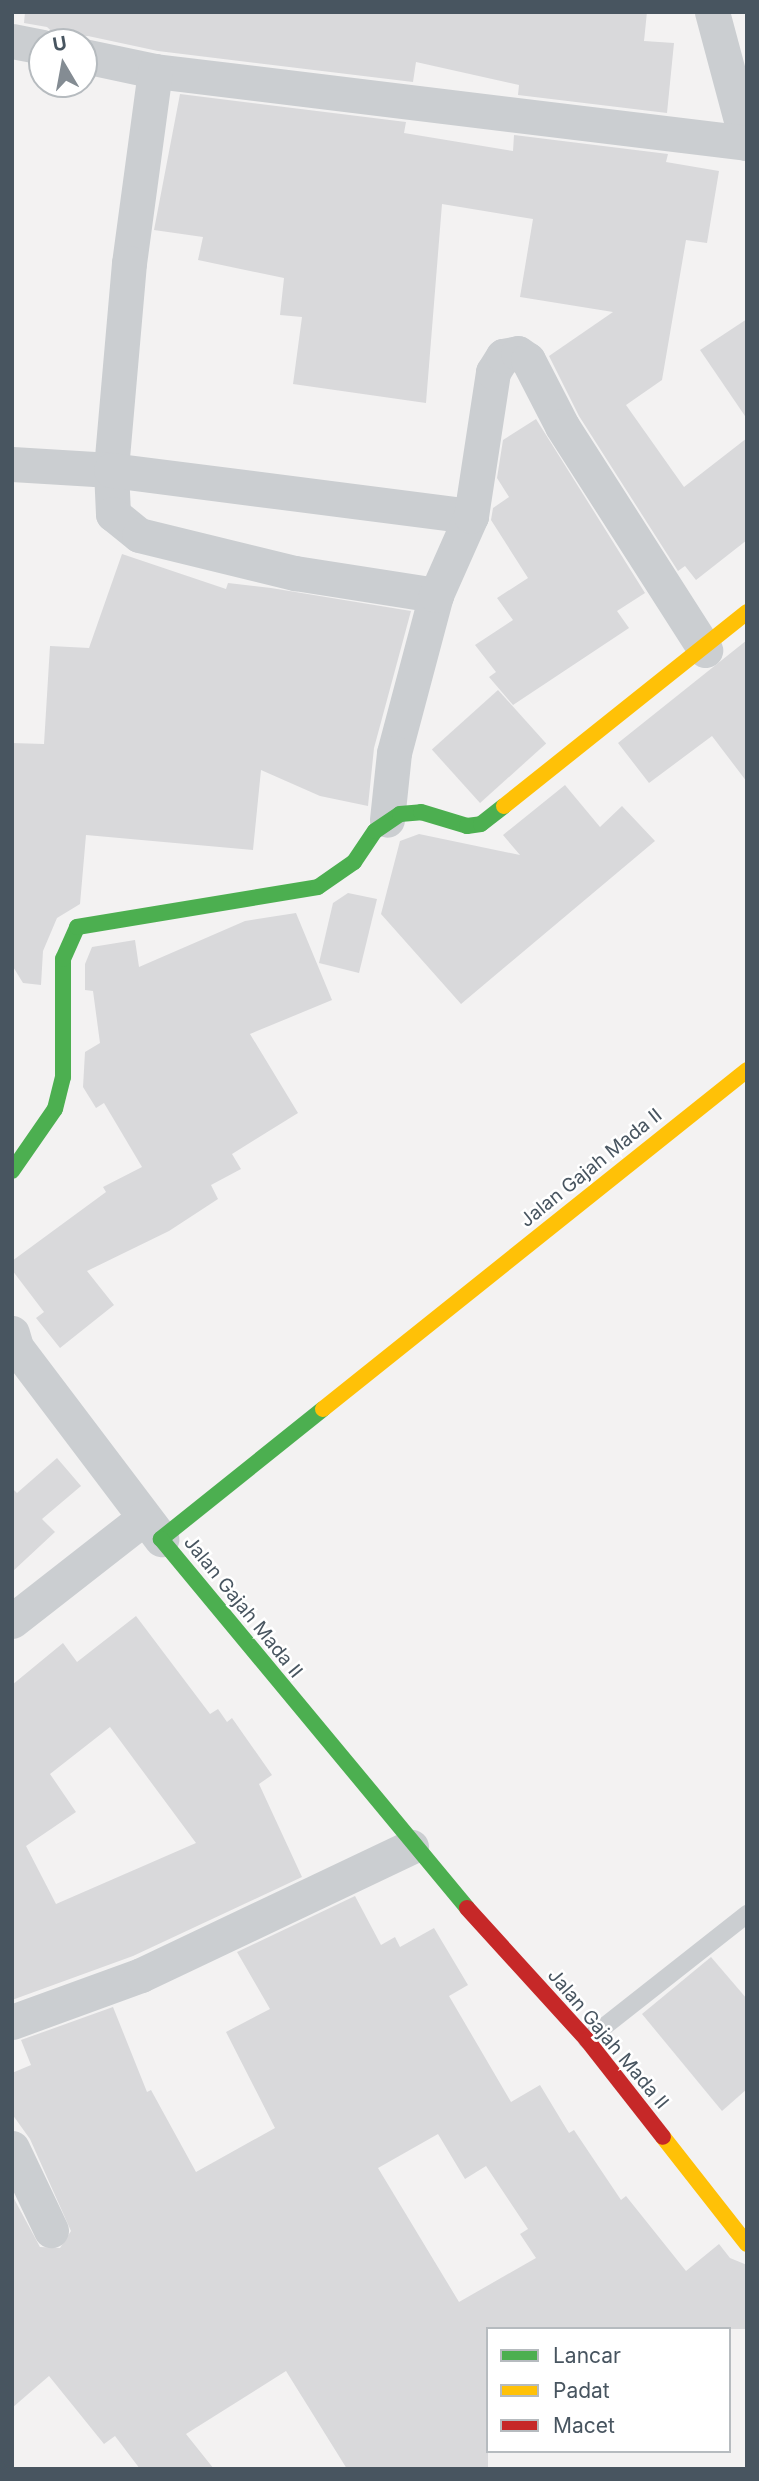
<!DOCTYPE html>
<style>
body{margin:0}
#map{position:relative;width:759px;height:2481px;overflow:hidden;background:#f3f2f2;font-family:Inter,sans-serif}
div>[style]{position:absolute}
.building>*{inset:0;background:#d9d9db;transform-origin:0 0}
.lane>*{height:18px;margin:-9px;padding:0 9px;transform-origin:9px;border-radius:9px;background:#cbced1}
.street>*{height:35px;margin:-17.5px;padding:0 17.5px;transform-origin:17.5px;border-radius:17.5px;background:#cbced1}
.fast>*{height:16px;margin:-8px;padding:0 8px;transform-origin:8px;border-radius:8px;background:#4caf50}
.slow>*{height:16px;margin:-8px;padding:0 8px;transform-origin:8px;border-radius:8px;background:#ffc107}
.jam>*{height:16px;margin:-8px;padding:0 8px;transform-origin:8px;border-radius:8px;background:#c62828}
span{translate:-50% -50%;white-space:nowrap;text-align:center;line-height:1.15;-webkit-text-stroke:5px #fff;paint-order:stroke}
.street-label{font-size:19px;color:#485560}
.frame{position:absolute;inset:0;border:14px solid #485560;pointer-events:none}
.legend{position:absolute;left:486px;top:2327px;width:245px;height:126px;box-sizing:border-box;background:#fff;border:2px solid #b6bbbf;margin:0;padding:9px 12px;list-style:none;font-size:21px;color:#485560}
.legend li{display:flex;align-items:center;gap:14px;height:35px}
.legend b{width:35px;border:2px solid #b6bbbf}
.north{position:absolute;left:28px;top:28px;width:70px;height:70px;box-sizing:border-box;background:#fff;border:2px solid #b6bbbf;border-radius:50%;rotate:350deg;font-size:19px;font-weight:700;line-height:28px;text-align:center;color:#485560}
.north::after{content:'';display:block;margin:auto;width:24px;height:32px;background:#848c93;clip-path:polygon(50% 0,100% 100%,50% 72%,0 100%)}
</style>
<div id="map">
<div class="building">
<div style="clip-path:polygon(25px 12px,647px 12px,644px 41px,674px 43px,667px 113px,518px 95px,519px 85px,416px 62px,413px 82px,158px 51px,88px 36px,60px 39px,47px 27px,24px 23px)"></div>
<div style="clip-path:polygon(180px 94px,406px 122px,404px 133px,513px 151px,514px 135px,668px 154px,666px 162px,719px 171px,707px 243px,686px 240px,662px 380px,626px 405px,684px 487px,747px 438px,747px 540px,696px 580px,685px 566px,678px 571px,579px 416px,549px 356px,613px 312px,520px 297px,533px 219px,442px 204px,426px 403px,293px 384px,302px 317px,280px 315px,284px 278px,198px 260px,203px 237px,154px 230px)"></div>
<div style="clip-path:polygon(747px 319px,747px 419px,700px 350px)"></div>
<div style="clip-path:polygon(536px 419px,645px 593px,617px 611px,629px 628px,513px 705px,489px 677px,496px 672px,475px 645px,513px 620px,497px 598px,528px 578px,491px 520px,493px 508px,509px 497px,497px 478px,503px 440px)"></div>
<div style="clip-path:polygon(122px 554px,226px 589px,228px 583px,271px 588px,411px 611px,374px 748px,368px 806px,320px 796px,261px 770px,253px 850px,86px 835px,80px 904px,57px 918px,43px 951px,41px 985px,23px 983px,12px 965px,12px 743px,44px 744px,50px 646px,89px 648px)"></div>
<div style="clip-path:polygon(747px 640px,747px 782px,712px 736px,649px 783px,618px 743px)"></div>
<div style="left:498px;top:690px;width:72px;height:89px;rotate:48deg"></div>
<div style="clip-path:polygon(565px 785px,600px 827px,622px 806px,655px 841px,461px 1004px,381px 914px,400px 841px,419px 834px,520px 855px,503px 835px)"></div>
<div style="clip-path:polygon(348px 893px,377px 899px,359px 973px,319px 963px,333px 903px)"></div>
<div style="clip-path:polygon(296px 913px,332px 1000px,250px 1034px,298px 1113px,232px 1154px,241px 1169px,211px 1185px,218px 1199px,169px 1231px,87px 1271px,114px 1305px,60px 1348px,36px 1318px,44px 1312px,12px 1270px,12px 1261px,106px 1192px,103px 1187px,142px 1167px,104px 1103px,96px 1108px,83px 1087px,85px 1052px,100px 1043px,93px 991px,85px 990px,85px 964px,92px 947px,135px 940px,139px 967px,245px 921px)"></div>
<div style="clip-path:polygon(57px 1458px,81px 1486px,42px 1519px,55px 1532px,12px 1572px,12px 1488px,17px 1493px)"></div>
<div style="clip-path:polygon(evenodd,136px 1616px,210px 1714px,218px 1709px,227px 1722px,232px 1718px,272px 1775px,259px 1784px,302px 1877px,133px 1956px,12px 2000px,12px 1685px,63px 1643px,77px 1662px,136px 1616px,110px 1727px,196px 1843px,56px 1904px,26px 1846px,76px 1812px,50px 1774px,110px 1727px)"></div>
<div style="clip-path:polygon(evenodd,355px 1896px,381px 1945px,395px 1937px,400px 1947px,434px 1928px,468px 1985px,449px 1996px,511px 2102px,540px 2085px,569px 2133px,574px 2130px,621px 2200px,626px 2196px,686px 2271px,719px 2244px,730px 2258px,747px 2265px,747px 2329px,488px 2329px,488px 2469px,347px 2469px,286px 2371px,186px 2434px,214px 2469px,140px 2469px,115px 2436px,104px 2444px,49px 2376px,12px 2408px,12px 2195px,40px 2247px,60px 2248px,71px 2231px,30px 2139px,12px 2114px,12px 2073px,31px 2065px,21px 2040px,113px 2007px,147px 2092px,151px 2090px,196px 2172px,275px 2128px,226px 2032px,270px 2009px,237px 1952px,355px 1896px,438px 2134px,465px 2179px,486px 2166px,528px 2229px,520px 2234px,536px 2258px,459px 2302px,378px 2168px,438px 2134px)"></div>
<div style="clip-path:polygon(711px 1957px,747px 1999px,747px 2089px,722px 2111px,642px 2014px)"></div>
</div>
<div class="lane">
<div style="left:587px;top:2040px;width:204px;rotate:-38.2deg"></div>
</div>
<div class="street">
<div style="left:712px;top:12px;width:136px;rotate:75deg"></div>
<div style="left:12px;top:41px;width:31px;rotate:11deg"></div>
<div style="left:84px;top:56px;width:73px;rotate:11.9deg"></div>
<div style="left:155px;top:71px;width:596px;rotate:6.93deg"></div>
<div style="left:155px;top:71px;width:194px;rotate:97.7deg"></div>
<div style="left:129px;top:263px;width:208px;rotate:95deg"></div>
<div style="left:111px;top:470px;width:44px;rotate:87.4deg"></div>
<div style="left:113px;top:514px;width:33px;rotate:39deg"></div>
<div style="left:139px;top:535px;width:161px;rotate:13.7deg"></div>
<div style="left:295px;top:573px;width:143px;rotate:8.9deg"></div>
<div style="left:436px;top:595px;width:163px;rotate:104.9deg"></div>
<div style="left:394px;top:753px;width:67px;rotate:96deg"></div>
<div style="left:12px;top:464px;width:99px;rotate:3.5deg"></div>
<div style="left:111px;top:470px;width:363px;rotate:7.3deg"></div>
<div style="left:436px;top:595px;width:86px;rotate:-66.1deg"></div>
<div style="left:471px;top:516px;width:146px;rotate:-81.3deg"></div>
<div style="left:493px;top:372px;width:19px;rotate:-58deg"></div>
<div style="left:503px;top:356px;width:15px;rotate:-11deg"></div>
<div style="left:518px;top:353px;width:12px;rotate:35deg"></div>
<div style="left:528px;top:360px;width:74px;rotate:62.7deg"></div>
<div style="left:562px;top:426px;width:266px;rotate:57.4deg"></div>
<div style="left:12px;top:1333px;width:15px;rotate:74deg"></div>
<div style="left:16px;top:1347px;width:241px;rotate:52.9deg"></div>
<div style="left:12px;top:1621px;width:167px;rotate:-38deg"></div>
<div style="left:12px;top:2022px;width:137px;rotate:-20deg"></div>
<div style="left:141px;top:1975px;width:299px;rotate:-25.4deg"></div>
<div style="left:12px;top:2148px;width:91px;rotate:64.6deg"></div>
</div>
<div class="fast">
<div style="left:12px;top:1171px;width:75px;rotate:-55.3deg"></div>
<div style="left:55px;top:1109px;width:33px;rotate:-76deg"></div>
<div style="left:63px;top:1077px;width:118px;rotate:-90deg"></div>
<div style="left:63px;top:959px;width:35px;rotate:-66deg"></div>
<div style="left:77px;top:927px;width:244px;rotate:-9.4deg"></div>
<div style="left:318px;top:887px;width:44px;rotate:-34.8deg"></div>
<div style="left:354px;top:862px;width:37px;rotate:-56deg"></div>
<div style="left:375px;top:831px;width:30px;rotate:-34deg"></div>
<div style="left:400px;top:814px;width:21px;rotate:-5deg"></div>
<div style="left:421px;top:812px;width:48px;rotate:16.9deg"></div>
<div style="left:467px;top:826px;width:14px;rotate:-8deg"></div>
<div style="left:481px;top:824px;width:29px;rotate:-38deg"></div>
<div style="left:323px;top:1409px;width:208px;rotate:141.3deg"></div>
<div style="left:161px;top:1539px;width:479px;rotate:50.3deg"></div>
</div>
<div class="slow">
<div style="left:504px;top:806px;width:311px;rotate:-38.6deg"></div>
<div style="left:323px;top:1409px;width:543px;rotate:-38.64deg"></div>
<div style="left:663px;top:2137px;width:136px;rotate:51.9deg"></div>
</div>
<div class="jam">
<div style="left:467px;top:1908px;width:178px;rotate:47.7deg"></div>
<div style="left:587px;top:2040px;width:123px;rotate:51.9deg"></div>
</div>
<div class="street-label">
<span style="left:591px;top:1168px;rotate:-39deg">Jalan Gajah Mada II</span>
<span style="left:243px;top:1607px;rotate:51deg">Jalan Gajah Mada II</span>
<span style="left:608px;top:2039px;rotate:50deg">Jalan Gajah Mada II</span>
</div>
<div class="frame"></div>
<ul class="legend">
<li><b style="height:9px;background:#4caf50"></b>Lancar</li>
<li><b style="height:9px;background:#ffc107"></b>Padat</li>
<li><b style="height:9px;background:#c62828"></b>Macet</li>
</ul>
<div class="north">U</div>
</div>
